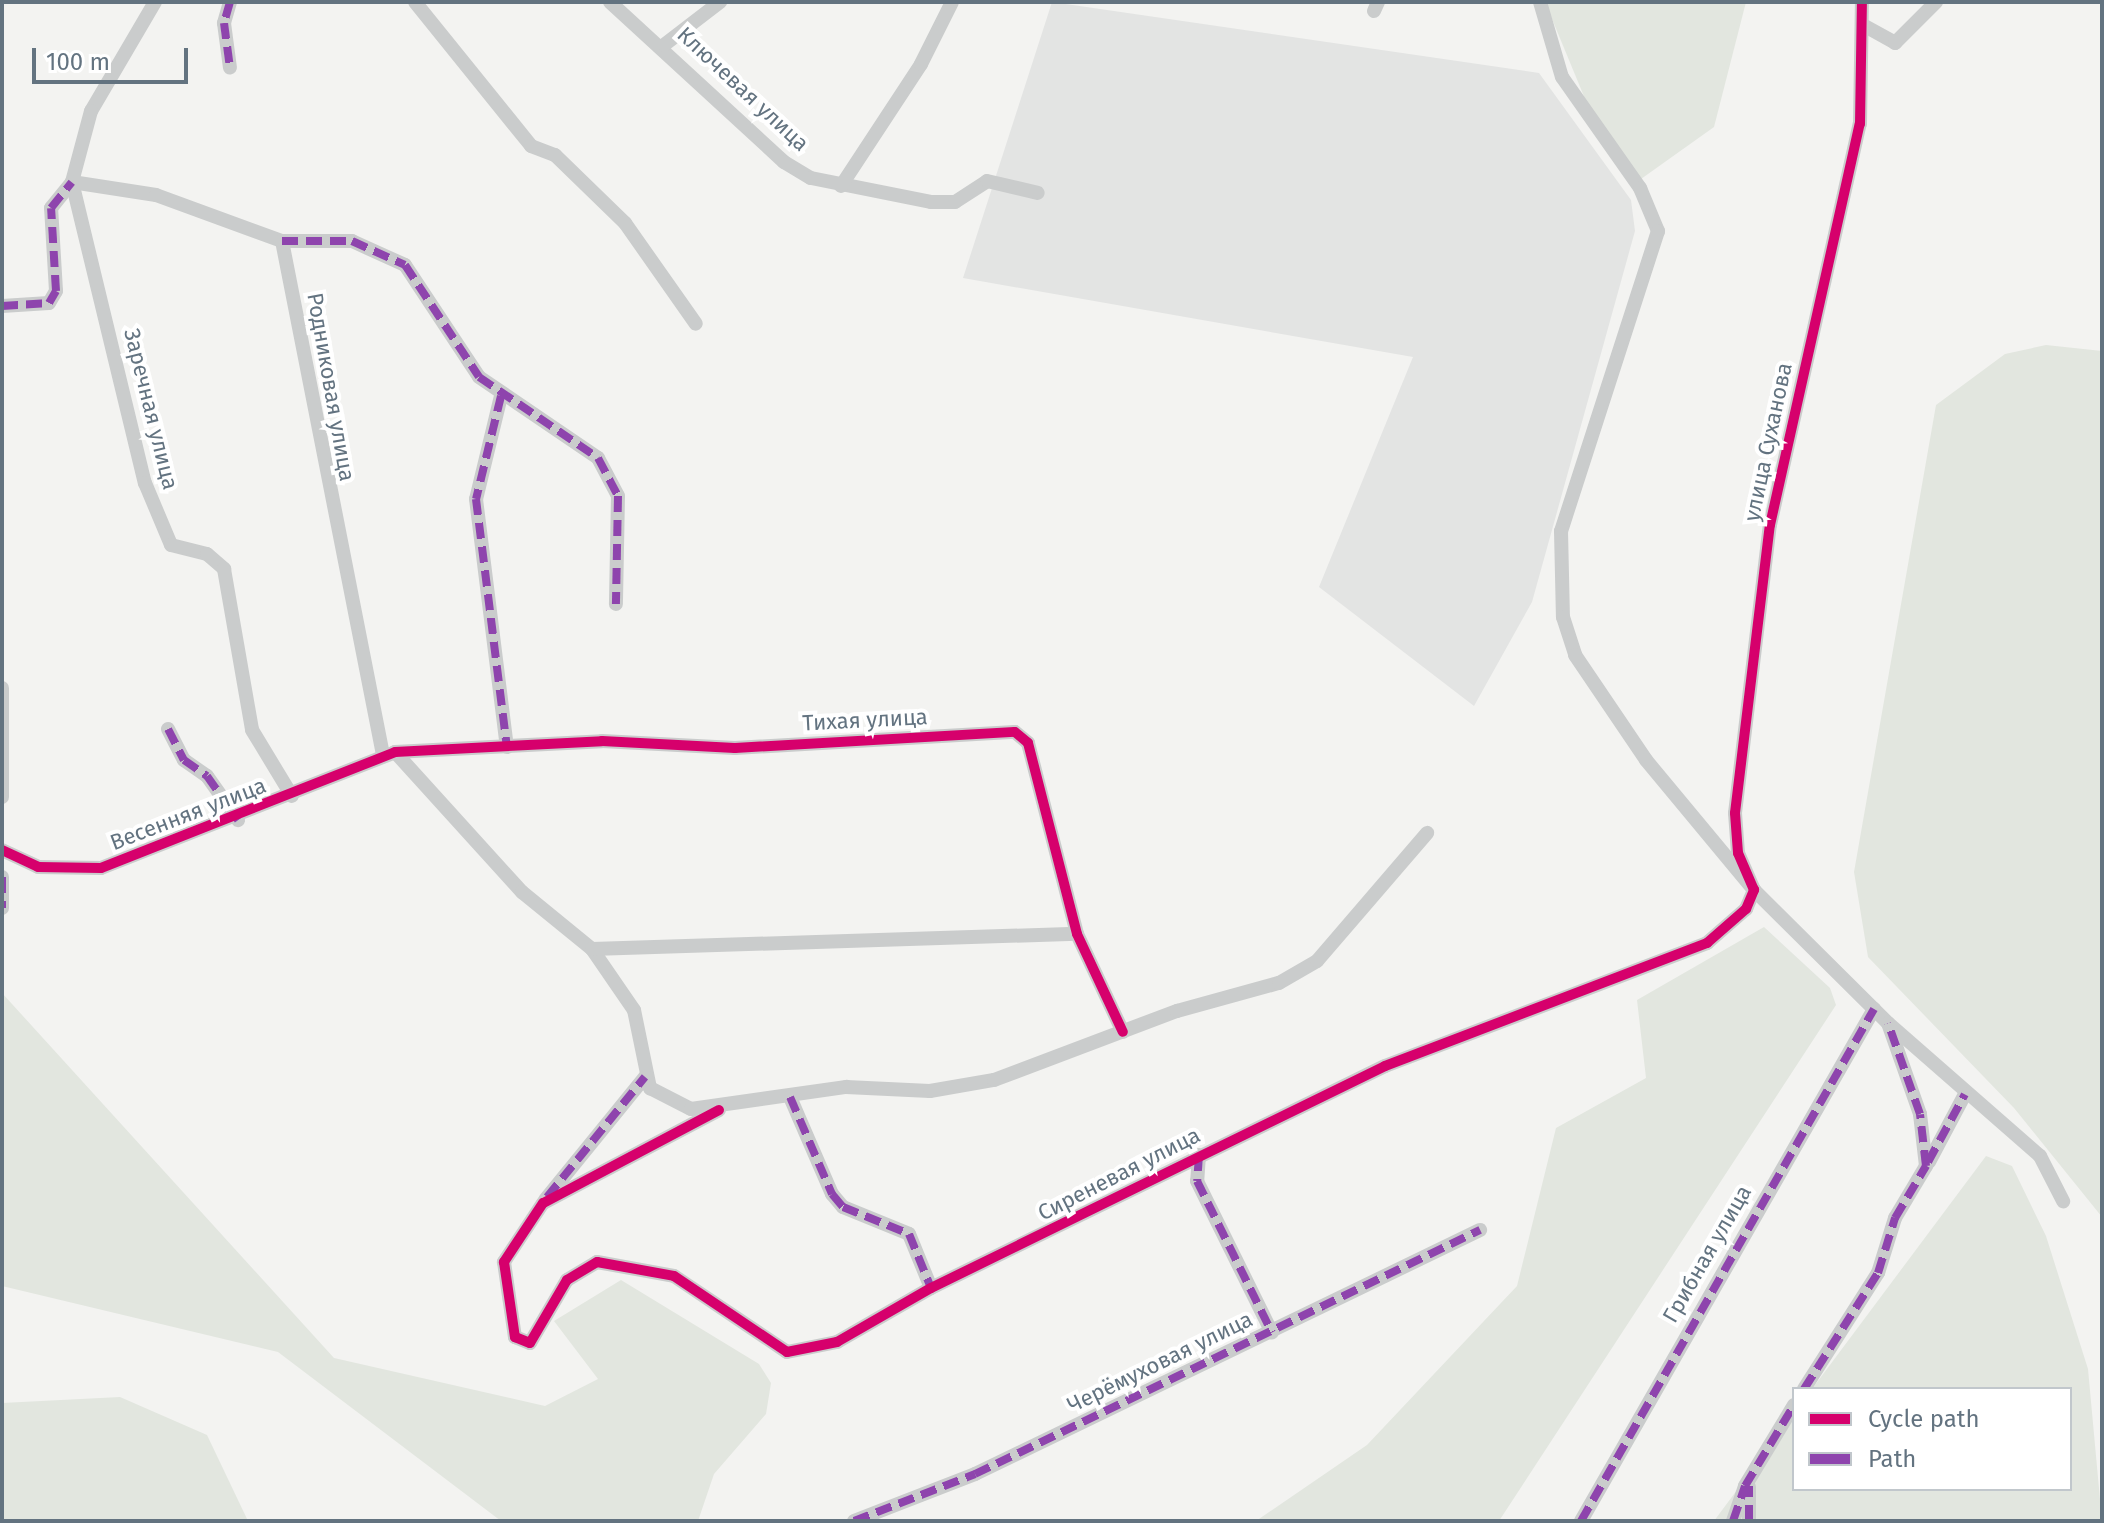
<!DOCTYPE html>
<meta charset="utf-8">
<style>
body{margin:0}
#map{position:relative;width:2104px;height:1523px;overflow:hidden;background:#f3f3f1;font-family:"Fira Sans",sans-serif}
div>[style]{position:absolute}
.built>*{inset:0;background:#e3e4e3}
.green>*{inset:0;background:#e2e6df}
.minor>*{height:14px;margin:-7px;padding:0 7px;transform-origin:7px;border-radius:7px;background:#cacccc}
.quiet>*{height:8px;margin-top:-4px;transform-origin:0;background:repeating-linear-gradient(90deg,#8e44ad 0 16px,transparent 0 24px)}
.cycleway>*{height:10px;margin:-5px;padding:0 5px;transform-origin:5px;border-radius:5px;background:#d6006c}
span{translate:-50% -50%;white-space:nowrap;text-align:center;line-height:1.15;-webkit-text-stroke:8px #fff;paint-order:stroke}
.street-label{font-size:22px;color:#637380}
.frame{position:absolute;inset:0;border:4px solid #637380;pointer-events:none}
.legend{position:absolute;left:1792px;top:1387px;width:280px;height:104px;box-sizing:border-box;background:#fff;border:2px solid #c1c7cc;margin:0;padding:10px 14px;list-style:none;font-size:24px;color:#637380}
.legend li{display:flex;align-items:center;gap:16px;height:40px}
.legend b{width:40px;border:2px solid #c1c7cc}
.scale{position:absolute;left:32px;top:48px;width:156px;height:36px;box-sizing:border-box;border:4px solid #637380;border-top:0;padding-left:10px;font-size:24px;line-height:28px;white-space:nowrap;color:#637380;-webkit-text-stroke:6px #fff;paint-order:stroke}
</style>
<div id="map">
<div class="built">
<div style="clip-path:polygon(1052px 2px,1539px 73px,1631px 200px,1635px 231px,1532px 602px,1474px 706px,1319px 587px,1413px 357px,963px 278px)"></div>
</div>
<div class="green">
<div style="clip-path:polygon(1545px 2px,1746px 2px,1714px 127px,1641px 179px,1595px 123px)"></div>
<div style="clip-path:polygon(2046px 345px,2102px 351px,2102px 1217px,2014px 1108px,1868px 957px,1854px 872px,1936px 405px,2005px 354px)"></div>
<div style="clip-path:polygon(1764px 927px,1830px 988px,1836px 1005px,1499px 1521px,1256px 1521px,1367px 1445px,1517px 1286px,1556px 1128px,1646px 1078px,1637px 1000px)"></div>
<div style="clip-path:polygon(2px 993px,334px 1358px,545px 1406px,598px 1379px,554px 1321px,621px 1280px,759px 1364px,771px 1383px,766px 1414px,714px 1474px,698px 1521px,501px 1521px,278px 1352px,2px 1286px)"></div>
<div style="clip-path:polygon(1986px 1156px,2012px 1166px,2046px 1236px,2088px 1369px,2102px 1521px,1714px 1521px,1794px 1413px,1794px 1489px,2070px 1489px,2070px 1389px,1812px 1389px)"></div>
<div style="clip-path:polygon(120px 1397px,207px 1435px,248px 1521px,2px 1521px,2px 1403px)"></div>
</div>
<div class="minor">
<div style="left:155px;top:2px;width:126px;rotate:120.4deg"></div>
<div style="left:91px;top:111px;width:73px;rotate:105deg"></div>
<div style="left:72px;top:182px;width:310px;rotate:76.4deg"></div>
<div style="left:145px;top:483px;width:67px;rotate:67.2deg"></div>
<div style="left:171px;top:545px;width:37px;rotate:14deg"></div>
<div style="left:207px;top:554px;width:23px;rotate:41deg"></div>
<div style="left:224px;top:569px;width:163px;rotate:80.1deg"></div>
<div style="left:252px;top:730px;width:77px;rotate:58.8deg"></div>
<div style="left:230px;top:2px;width:22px;rotate:106deg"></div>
<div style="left:224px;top:23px;width:45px;rotate:82.4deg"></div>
<div style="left:415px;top:2px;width:185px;rotate:51.1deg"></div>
<div style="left:531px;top:146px;width:26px;rotate:21deg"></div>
<div style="left:555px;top:155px;width:98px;rotate:44.2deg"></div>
<div style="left:625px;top:223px;width:123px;rotate:54.9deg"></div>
<div style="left:610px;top:2px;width:236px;rotate:42.6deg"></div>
<div style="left:784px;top:162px;width:31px;rotate:31deg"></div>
<div style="left:811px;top:178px;width:122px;rotate:11.3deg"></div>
<div style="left:931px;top:202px;width:24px"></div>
<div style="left:955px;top:202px;width:38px;rotate:-33deg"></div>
<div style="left:987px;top:181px;width:52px;rotate:13.2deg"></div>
<div style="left:1540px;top:2px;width:78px;rotate:73.7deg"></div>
<div style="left:1562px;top:77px;width:136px;rotate:54.9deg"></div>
<div style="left:1640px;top:188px;width:47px;rotate:67.3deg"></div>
<div style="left:1658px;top:231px;width:315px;rotate:107.9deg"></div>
<div style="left:1561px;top:531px;width:86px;rotate:88.7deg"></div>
<div style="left:1563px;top:617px;width:40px;rotate:72deg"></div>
<div style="left:1575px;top:655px;width:127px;rotate:55.9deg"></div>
<div style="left:1646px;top:760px;width:169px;rotate:50.3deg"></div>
<div style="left:1754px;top:890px;width:189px;rotate:44.8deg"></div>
<div style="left:1888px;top:1023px;width:202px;rotate:41.2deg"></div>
<div style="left:2040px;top:1156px;width:51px;rotate:62.9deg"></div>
<div style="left:1374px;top:11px;width:10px;rotate:-66deg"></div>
<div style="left:1863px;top:25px;width:37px;rotate:29deg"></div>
<div style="left:1895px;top:43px;width:58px;rotate:-45deg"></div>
<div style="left:664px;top:45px;width:71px;rotate:-37.5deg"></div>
<div style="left:72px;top:182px;width:85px;rotate:8.8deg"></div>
<div style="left:156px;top:195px;width:134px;rotate:20.1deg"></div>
<div style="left:282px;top:241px;width:524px;rotate:78.88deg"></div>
<div style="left:841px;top:186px;width:146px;rotate:-56.7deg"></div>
<div style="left:921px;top:64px;width:69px;rotate:-63.4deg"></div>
<div style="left:282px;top:241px;width:70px"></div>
<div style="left:352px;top:241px;width:58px;rotate:24.4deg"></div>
<div style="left:405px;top:265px;width:134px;rotate:56.5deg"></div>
<div style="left:479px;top:377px;width:144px;rotate:34.2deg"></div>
<div style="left:598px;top:458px;width:43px;rotate:62.2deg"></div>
<div style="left:618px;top:496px;width:108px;rotate:91.1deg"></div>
<div style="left:2px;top:306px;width:47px;rotate:-3.7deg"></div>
<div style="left:49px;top:303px;width:14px;rotate:-60deg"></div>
<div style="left:56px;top:291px;width:83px;rotate:-93.4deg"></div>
<div style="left:51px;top:208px;width:33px;rotate:-51deg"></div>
<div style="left:501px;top:396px;width:106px;rotate:103.6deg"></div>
<div style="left:476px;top:499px;width:250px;rotate:82.9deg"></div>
<div style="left:2px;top:688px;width:109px;rotate:90deg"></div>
<div style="left:168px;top:729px;width:35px;rotate:63deg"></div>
<div style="left:184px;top:760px;width:28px;rotate:35deg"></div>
<div style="left:207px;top:776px;width:54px;rotate:54.8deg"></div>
<div style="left:395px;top:752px;width:189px;rotate:47.8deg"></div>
<div style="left:522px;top:892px;width:90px;rotate:39.2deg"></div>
<div style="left:592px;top:949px;width:74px;rotate:55.5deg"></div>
<div style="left:634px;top:1010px;width:80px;rotate:78.4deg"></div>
<div style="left:650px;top:1088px;width:46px;rotate:27.1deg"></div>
<div style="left:691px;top:1109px;width:157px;rotate:-8.1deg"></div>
<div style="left:846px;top:1087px;width:84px;rotate:2.7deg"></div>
<div style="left:930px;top:1091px;width:65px;rotate:-9.8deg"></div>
<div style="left:994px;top:1080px;width:196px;rotate:-20.7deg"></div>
<div style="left:1177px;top:1011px;width:106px;rotate:-15.4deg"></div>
<div style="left:1279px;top:983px;width:44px;rotate:-30.1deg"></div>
<div style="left:1317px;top:961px;width:169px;rotate:-49.3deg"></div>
<div style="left:2px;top:850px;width:40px;rotate:25deg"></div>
<div style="left:38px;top:867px;width:63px;rotate:0.9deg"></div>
<div style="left:101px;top:868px;width:316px;rotate:-21.5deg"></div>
<div style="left:395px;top:752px;width:207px;rotate:-3deg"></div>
<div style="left:602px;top:741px;width:133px;rotate:3deg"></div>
<div style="left:735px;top:748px;width:280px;rotate:-3.3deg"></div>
<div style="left:1015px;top:732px;width:17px;rotate:40deg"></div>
<div style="left:1028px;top:743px;width:197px;rotate:75.6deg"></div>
<div style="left:1077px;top:934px;width:108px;rotate:64.9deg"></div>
<div style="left:2px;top:877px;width:31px;rotate:90deg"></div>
<div style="left:592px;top:949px;width:485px;rotate:-1.8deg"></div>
<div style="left:790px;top:1097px;width:106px;rotate:66.6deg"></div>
<div style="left:832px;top:1194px;width:17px;rotate:50deg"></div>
<div style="left:843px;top:1207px;width:71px;rotate:22.2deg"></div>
<div style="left:909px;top:1234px;width:58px;rotate:67.8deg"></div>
<div style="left:719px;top:1110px;width:199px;rotate:152.1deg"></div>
<div style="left:543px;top:1203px;width:71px;rotate:123.5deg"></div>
<div style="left:504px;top:1262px;width:76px;rotate:81.7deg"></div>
<div style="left:515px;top:1337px;width:16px;rotate:22deg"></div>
<div style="left:530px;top:1343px;width:73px;rotate:-59.6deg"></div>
<div style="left:567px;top:1280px;width:35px;rotate:-31deg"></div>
<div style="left:597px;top:1262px;width:78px;rotate:10.3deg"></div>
<div style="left:674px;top:1276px;width:136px;rotate:33.9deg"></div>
<div style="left:787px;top:1352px;width:51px;rotate:-11.3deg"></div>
<div style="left:837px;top:1342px;width:108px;rotate:-29.9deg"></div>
<div style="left:931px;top:1288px;width:505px;rotate:-26.06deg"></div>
<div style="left:1385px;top:1066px;width:345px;rotate:-20.9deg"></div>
<div style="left:1707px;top:943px;width:52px;rotate:-41.1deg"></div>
<div style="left:1746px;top:909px;width:21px;rotate:-67deg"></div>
<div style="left:1754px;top:890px;width:40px;rotate:-113.4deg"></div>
<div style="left:1738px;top:853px;width:40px;rotate:-94.3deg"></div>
<div style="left:1735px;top:813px;width:290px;rotate:-83.1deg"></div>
<div style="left:1770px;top:525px;width:411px;rotate:-77.4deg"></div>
<div style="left:1860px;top:124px;width:122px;rotate:-89.1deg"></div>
<div style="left:1199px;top:1155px;width:26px;rotate:94deg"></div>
<div style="left:1197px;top:1181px;width:169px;rotate:63.7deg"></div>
<div style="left:1929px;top:1162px;width:77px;rotate:-62.1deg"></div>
<div style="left:545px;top:1200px;width:159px;rotate:-50.9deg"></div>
<div style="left:1804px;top:1389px;width:138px;rotate:-57.5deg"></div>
<div style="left:1878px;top:1273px;width:58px;rotate:-72.8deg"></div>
<div style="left:1895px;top:1218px;width:61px;rotate:-59.2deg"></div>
<div style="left:1926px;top:1166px;width:52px;rotate:-96.6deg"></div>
<div style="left:1920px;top:1114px;width:96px;rotate:-109.4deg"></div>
<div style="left:854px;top:1521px;width:130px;rotate:-21.2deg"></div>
<div style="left:975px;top:1474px;width:561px;rotate:-25.79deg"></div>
<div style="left:1581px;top:1521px;width:590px;rotate:-60.22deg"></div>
<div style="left:1733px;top:1521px;width:37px;rotate:-71deg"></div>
<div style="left:1745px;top:1486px;width:95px;rotate:-58.8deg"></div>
<div style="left:1749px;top:1521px;width:34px;rotate:-90deg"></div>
</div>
<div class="quiet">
<div style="left:230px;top:2px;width:22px;rotate:106deg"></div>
<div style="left:224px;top:23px;width:45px;rotate:82.4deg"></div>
<div style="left:282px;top:241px;width:70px"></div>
<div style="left:352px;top:241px;width:58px;rotate:24.4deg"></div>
<div style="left:405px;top:265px;width:134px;rotate:56.5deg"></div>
<div style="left:479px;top:377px;width:144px;rotate:34.2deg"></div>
<div style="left:598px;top:458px;width:43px;rotate:62.2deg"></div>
<div style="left:618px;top:496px;width:108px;rotate:91.1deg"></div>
<div style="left:2px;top:306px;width:47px;rotate:-3.7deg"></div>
<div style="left:49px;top:303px;width:14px;rotate:-60deg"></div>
<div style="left:56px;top:291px;width:83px;rotate:-93.4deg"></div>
<div style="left:51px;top:208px;width:33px;rotate:-51deg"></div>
<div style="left:501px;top:396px;width:106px;rotate:103.6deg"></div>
<div style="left:476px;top:499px;width:250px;rotate:82.9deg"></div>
<div style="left:168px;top:729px;width:35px;rotate:63deg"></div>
<div style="left:184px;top:760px;width:28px;rotate:35deg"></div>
<div style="left:207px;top:776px;width:54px;rotate:54.8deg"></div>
<div style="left:2px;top:877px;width:31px;rotate:90deg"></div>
<div style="left:790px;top:1097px;width:106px;rotate:66.6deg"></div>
<div style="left:832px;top:1194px;width:17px;rotate:50deg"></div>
<div style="left:843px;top:1207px;width:71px;rotate:22.2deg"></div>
<div style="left:909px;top:1234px;width:58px;rotate:67.8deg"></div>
<div style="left:1199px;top:1155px;width:26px;rotate:94deg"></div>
<div style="left:1197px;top:1181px;width:169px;rotate:63.7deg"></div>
<div style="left:1928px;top:1162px;width:77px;rotate:-61.4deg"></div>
<div style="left:547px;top:1197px;width:155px;rotate:-50.8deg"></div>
<div style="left:1804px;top:1389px;width:138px;rotate:-57.5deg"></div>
<div style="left:1878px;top:1273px;width:58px;rotate:-72.8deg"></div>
<div style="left:1895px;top:1218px;width:61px;rotate:-59.2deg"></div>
<div style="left:1926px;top:1166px;width:52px;rotate:-96.6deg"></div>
<div style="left:1920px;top:1114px;width:96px;rotate:-109.4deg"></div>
<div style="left:854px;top:1521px;width:130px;rotate:-21.2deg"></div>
<div style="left:975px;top:1474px;width:561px;rotate:-25.79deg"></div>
<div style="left:1581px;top:1521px;width:590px;rotate:-60.22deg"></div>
<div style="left:1733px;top:1521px;width:37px;rotate:-71deg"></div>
<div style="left:1745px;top:1486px;width:95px;rotate:-58.8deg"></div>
<div style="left:1749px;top:1521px;width:35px;rotate:-90deg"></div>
</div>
<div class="cycleway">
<div style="left:2px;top:850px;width:40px;rotate:25deg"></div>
<div style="left:38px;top:867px;width:63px;rotate:0.9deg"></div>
<div style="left:101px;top:868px;width:316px;rotate:-21.5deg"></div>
<div style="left:395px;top:752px;width:207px;rotate:-3deg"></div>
<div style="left:602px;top:741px;width:133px;rotate:3deg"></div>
<div style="left:735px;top:748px;width:280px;rotate:-3.3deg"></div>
<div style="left:1015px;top:732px;width:17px;rotate:40deg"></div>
<div style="left:1028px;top:743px;width:197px;rotate:75.6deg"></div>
<div style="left:1077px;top:934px;width:108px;rotate:64.9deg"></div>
<div style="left:719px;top:1110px;width:199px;rotate:152.1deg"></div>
<div style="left:543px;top:1203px;width:71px;rotate:123.5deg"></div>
<div style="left:504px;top:1262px;width:76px;rotate:81.7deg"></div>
<div style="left:515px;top:1337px;width:16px;rotate:22deg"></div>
<div style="left:530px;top:1343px;width:73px;rotate:-59.6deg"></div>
<div style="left:567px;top:1280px;width:35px;rotate:-31deg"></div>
<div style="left:597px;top:1262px;width:78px;rotate:10.3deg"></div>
<div style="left:674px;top:1276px;width:136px;rotate:33.9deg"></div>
<div style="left:787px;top:1352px;width:51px;rotate:-11.3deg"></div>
<div style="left:837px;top:1342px;width:108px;rotate:-29.9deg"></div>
<div style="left:931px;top:1288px;width:505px;rotate:-26.06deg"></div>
<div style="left:1385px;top:1066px;width:345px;rotate:-20.9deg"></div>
<div style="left:1707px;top:943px;width:52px;rotate:-41.1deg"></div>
<div style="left:1746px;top:909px;width:21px;rotate:-67deg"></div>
<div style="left:1754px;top:890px;width:40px;rotate:-113.4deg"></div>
<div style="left:1738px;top:853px;width:40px;rotate:-94.3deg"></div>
<div style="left:1735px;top:813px;width:290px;rotate:-83.1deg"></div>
<div style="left:1770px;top:525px;width:411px;rotate:-77.4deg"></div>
<div style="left:1860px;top:124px;width:122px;rotate:-89.1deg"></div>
</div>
<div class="street-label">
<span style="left:743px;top:89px;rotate:43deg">Ключевая улица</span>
<span style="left:331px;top:387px;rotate:80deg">Родниковая улица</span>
<span style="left:151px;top:409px;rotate:76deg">Заречная улица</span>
<span style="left:1768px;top:442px;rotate:-78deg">улица Суханова</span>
<span style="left:865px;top:720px;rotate:-3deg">Тихая улица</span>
<span style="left:188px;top:814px;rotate:-21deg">Весенняя улица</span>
<span style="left:1119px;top:1174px;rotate:-27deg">Сиреневая улица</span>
<span style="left:1707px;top:1254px;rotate:-60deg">Грибная улица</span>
<span style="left:1160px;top:1362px;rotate:-26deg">Черёмуховая улица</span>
</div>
<div class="frame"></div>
<ul class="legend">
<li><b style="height:10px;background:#d6006c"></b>Cycle path</li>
<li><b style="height:10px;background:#8e44ad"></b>Path</li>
</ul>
<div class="scale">100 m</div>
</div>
